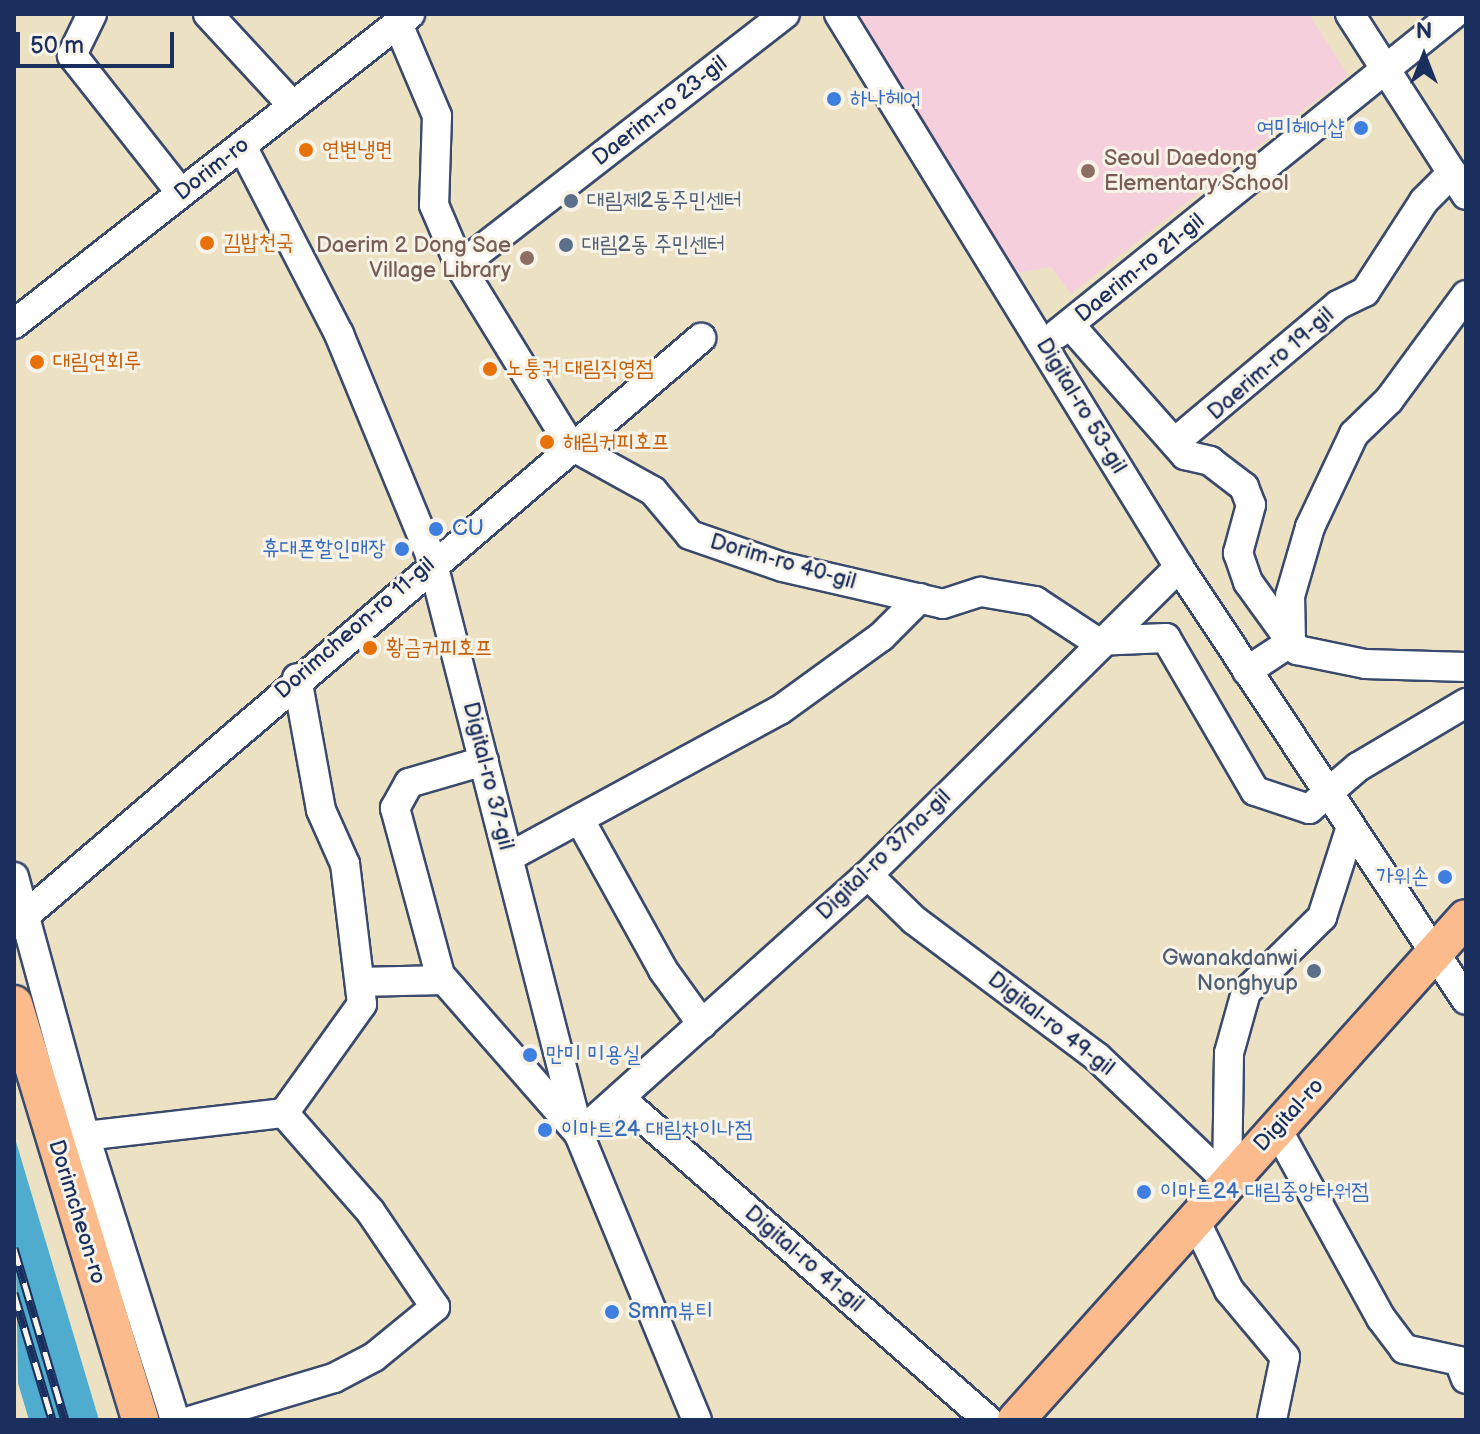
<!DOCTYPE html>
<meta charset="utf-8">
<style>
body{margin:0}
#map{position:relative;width:1480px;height:1434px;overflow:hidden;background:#ece2c3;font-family:"Balsamiq Sans","Poor Story",sans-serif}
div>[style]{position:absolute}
.built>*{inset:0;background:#f5cfdc}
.water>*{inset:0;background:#4facce}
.roads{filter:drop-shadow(2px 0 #3a4a6d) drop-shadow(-2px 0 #3a4a6d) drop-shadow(0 2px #3a4a6d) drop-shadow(0 -2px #3a4a6d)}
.minor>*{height:28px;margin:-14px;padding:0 14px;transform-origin:14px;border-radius:14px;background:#fff}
.major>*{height:36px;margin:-18px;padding:0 18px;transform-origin:18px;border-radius:18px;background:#fbbb8d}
.rail>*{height:9px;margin-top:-4.5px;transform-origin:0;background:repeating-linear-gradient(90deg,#f7f3e8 0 18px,#1b2f5e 0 36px);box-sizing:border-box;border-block:2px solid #1b2f5e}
.dots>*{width:22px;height:22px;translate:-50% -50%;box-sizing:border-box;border:4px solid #f7f3e8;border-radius:50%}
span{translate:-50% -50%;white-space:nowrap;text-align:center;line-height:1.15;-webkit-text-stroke:6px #f7f3e8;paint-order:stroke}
.shop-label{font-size:22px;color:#366cbe}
.left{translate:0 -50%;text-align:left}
.right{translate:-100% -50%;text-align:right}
.street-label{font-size:22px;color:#1b2f5e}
.food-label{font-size:22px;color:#c56008}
.education-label{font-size:22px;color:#785e54}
.service-label{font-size:22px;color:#4e5e75}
.frame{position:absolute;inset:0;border:16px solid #1b2f5e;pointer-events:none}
.north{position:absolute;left:1384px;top:16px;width:80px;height:80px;-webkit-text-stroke:6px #f7f3e8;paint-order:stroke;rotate:0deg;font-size:22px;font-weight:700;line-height:32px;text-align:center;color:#1b2f5e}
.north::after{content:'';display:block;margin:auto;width:28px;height:36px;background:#1b2f5e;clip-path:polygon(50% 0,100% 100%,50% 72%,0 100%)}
.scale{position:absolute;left:16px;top:32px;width:158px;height:36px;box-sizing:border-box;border:4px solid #1b2f5e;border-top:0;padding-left:10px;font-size:24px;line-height:28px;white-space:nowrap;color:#1b2f5e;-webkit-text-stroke:6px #f7f3e8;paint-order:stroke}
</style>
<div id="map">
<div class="built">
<div style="clip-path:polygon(851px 14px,1309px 14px,1348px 75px,1071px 294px,1051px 267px,1013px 274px)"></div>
</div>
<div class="water">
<div style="clip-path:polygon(14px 1135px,99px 1420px,29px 1420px,18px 1383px)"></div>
</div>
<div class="roads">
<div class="minor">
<div style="left:92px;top:14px;width:46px;rotate:116deg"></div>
<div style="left:72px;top:55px;width:176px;rotate:51.7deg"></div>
<div style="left:208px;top:14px;width:125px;rotate:47.3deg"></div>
<div style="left:839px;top:14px;width:649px;rotate:58.42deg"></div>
<div style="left:1179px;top:567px;width:519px;rotate:56.46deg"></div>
<div style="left:1350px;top:14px;width:215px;rotate:57.3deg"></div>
<div style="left:398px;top:24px;width:100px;rotate:67deg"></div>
<div style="left:437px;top:116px;width:89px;rotate:91.9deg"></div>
<div style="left:434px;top:205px;width:66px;rotate:66.9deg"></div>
<div style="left:460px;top:266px;width:210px;rotate:58.4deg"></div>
<div style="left:570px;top:445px;width:95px;rotate:29deg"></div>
<div style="left:653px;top:491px;width:57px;rotate:49.9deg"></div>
<div style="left:690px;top:535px;width:98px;rotate:19deg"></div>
<div style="left:783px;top:567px;width:164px;rotate:13deg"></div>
<div style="left:943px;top:604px;width:40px;rotate:-18deg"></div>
<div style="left:981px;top:592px;width:55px;rotate:9.5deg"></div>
<div style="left:1035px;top:601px;width:73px;rotate:33.3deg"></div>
<div style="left:1096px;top:641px;width:70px;rotate:-2.5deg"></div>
<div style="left:1166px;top:638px;width:177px;rotate:59.8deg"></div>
<div style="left:1255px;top:791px;width:57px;rotate:18.4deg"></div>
<div style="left:1309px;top:809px;width:65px;rotate:-40.6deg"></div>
<div style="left:1358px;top:767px;width:126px;rotate:-30.7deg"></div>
<div style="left:242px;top:146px;width:212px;rotate:62.7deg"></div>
<div style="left:339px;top:334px;width:244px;rotate:67.6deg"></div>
<div style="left:432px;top:560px;width:593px;rotate:75.64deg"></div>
<div style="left:579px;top:1134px;width:309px;rotate:67.6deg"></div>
<div style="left:460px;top:266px;width:411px;rotate:-37.8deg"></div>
<div style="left:14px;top:324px;width:503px;rotate:-38.05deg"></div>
<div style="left:1070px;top:325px;width:174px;rotate:48.5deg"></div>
<div style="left:1185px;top:455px;width:26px;rotate:13deg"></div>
<div style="left:1210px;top:461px;width:43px;rotate:37.4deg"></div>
<div style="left:1244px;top:487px;width:19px;rotate:69deg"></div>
<div style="left:1251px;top:505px;width:50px;rotate:105.2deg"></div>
<div style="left:1238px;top:553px;width:31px;rotate:71deg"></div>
<div style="left:1248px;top:582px;width:84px;rotate:54.2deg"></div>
<div style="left:1297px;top:650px;width:69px;rotate:11.6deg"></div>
<div style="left:1365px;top:664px;width:101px;rotate:1.7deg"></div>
<div style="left:1057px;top:334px;width:510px;rotate:-38.87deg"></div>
<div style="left:1175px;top:442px;width:213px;rotate:-40deg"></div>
<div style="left:1338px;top:305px;width:30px;rotate:-26deg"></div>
<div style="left:1365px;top:292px;width:108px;rotate:-57deg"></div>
<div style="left:1424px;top:201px;width:40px;rotate:-45deg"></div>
<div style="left:1247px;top:671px;width:53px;rotate:-33.4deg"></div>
<div style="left:1291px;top:642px;width:46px;rotate:-91.2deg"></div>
<div style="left:1290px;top:596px;width:72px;rotate:-73.8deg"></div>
<div style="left:1310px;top:527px;width:103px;rotate:-64.7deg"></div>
<div style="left:1354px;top:434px;width:49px;rotate:-44.2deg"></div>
<div style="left:1389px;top:400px;width:130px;rotate:-53.7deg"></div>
<div style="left:484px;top:761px;width:78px;rotate:163.7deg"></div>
<div style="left:409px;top:783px;width:29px;rotate:119deg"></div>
<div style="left:395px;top:808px;width:173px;rotate:74.9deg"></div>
<div style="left:440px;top:975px;width:211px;rotate:48.8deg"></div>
<div style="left:579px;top:1134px;width:388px;rotate:-41.9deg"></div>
<div style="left:868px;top:875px;width:438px;rotate:-44.7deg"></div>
<div style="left:580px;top:820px;width:171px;rotate:61deg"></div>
<div style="left:663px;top:970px;width:67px;rotate:54.2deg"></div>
<div style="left:509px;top:857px;width:308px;rotate:-28.5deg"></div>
<div style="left:780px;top:710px;width:125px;rotate:-35.9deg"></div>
<div style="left:881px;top:637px;width:55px;rotate:-45deg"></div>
<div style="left:868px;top:875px;width:64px;rotate:44.4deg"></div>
<div style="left:914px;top:920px;width:229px;rotate:36.8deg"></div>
<div style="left:1097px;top:1057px;width:180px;rotate:43.6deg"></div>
<div style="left:14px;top:877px;width:269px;rotate:74.7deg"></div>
<div style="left:85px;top:1136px;width:298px;rotate:72.4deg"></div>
<div style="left:14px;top:925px;width:904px;rotate:-40.51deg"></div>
<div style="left:360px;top:982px;width:83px;rotate:-1.4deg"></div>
<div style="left:620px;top:1098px;width:489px;rotate:41.2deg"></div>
<div style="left:1277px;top:1129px;width:216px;rotate:61.2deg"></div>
<div style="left:1381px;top:1318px;width:39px;rotate:53deg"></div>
<div style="left:1404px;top:1349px;width:56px;rotate:12.3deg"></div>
<div style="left:1459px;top:1361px;width:19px;rotate:69deg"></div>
<div style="left:85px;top:1136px;width:200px;rotate:-6.6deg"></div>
<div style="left:1227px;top:1181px;width:128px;rotate:-89.1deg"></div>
<div style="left:1229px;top:1053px;width:63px;rotate:-74.4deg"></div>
<div style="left:1246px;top:992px;width:107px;rotate:-44.6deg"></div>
<div style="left:1322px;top:917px;width:91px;rotate:-72.2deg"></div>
<div style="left:1195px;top:1220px;width:78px;rotate:64.1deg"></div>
<div style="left:1229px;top:1290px;width:87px;rotate:50.1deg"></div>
<div style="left:1285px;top:1357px;width:64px;rotate:101.7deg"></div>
<div style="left:193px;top:1420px;width:147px;rotate:-16.6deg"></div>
<div style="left:334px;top:1378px;width:45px;rotate:-27.7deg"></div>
<div style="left:374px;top:1357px;width:79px;rotate:-39.3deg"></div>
<div style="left:435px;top:1307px;width:116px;rotate:-124.1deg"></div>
<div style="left:370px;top:1211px;width:130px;rotate:-131.3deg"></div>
<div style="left:284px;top:1113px;width:134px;rotate:-54.4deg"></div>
<div style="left:362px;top:1004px;width:141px;rotate:-96.9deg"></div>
<div style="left:345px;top:864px;width:59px;rotate:-114deg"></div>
<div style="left:321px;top:810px;width:134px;rotate:-100.3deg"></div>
</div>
<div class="major">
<div style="left:14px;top:1004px;width:435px;rotate:73.1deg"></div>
<div style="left:1016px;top:1420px;width:674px;rotate:-48.13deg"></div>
</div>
</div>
<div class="rail">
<div style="left:14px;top:1248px;width:179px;rotate:73.5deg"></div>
<div style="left:14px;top:1293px;width:133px;rotate:73.3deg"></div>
</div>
<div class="dots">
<div style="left:834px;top:99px;background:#3f7fe0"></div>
<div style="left:1361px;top:128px;background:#3f7fe0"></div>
<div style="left:306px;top:150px;background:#e8710a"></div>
<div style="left:1088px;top:171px;background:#8d6e63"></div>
<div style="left:571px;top:201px;background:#5c6f8a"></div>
<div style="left:207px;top:243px;background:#e8710a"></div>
<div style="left:566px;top:245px;background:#5c6f8a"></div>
<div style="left:527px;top:258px;background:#8d6e63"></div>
<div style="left:37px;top:362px;background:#e8710a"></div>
<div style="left:490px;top:369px;background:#e8710a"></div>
<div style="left:547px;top:442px;background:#e8710a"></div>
<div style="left:436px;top:529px;background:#3f7fe0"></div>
<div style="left:402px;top:549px;background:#3f7fe0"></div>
<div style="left:370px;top:648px;background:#e8710a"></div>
<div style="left:1445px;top:877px;background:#3f7fe0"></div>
<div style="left:1314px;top:971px;background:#5c6f8a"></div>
<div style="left:530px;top:1055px;background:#3f7fe0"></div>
<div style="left:545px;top:1130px;background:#3f7fe0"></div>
<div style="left:1144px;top:1192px;background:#3f7fe0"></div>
<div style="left:612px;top:1312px;background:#3f7fe0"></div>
</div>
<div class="shop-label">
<span class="left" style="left:850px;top:99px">하나헤어</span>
<span class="right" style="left:1345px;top:128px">여미헤어샵</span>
<span class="left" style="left:452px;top:529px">CU</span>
<span class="right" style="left:386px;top:549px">휴대폰할인매장</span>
<span class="right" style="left:1429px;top:877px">가위손</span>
<span class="left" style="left:546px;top:1055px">만미 미용실</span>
<span class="left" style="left:561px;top:1130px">이마트24 대림차이나점</span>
<span class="left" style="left:1160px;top:1192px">이마트24 대림중앙타워점</span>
<span class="left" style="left:628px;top:1312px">Smm뷰티</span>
</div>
<div class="street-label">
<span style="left:660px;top:111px;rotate:-38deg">Daerim-ro 23-gil</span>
<span style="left:212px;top:169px;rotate:-38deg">Dorim-ro</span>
<span style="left:1140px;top:268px;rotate:-39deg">Daerim-ro 21-gil</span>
<span style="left:1271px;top:364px;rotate:-41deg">Daerim-ro 19-gil</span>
<span style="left:1081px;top:406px;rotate:59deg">Digital-ro 53-gil</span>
<span style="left:783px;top:562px;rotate:16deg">Dorim-ro 40-gil</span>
<span style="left:355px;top:628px;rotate:-41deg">Dorimcheon-ro 11-gil</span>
<span style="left:488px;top:776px;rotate:76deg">Digital-ro 37-gil</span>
<span style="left:884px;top:855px;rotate:-44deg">Digital-ro 37na-gil</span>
<span style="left:1051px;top:1024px;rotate:38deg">Digital-ro 49-gil</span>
<span style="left:1289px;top:1115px;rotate:-47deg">Digital-ro</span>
<span style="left:77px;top:1212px;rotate:73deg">Dorimcheon-ro</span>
<span style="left:804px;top:1259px;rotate:41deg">Digital-ro 41-gil</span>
</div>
<div class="food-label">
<span class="left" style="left:322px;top:150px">연변냉면</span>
<span class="left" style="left:223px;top:243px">김밥천국</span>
<span class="left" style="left:53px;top:362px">대림연회루</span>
<span class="left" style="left:506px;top:369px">노퉁궈 대림직영점</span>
<span class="left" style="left:563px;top:442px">해림커피호프</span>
<span class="left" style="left:386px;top:648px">황금커피호프</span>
</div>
<div class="education-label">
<span class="left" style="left:1104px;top:171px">Seoul Daedong<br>Elementary School</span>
<span class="right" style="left:511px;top:258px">Daerim 2 Dong Sae<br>Village Library</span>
</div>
<div class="service-label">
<span class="left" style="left:587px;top:201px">대림제2동주민센터</span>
<span class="left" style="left:582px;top:245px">대림2동 주민센터</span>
<span class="right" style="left:1298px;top:971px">Gwanakdanwi<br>Nonghyup</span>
</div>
<div class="frame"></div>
<div class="north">N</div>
<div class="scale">50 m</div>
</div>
